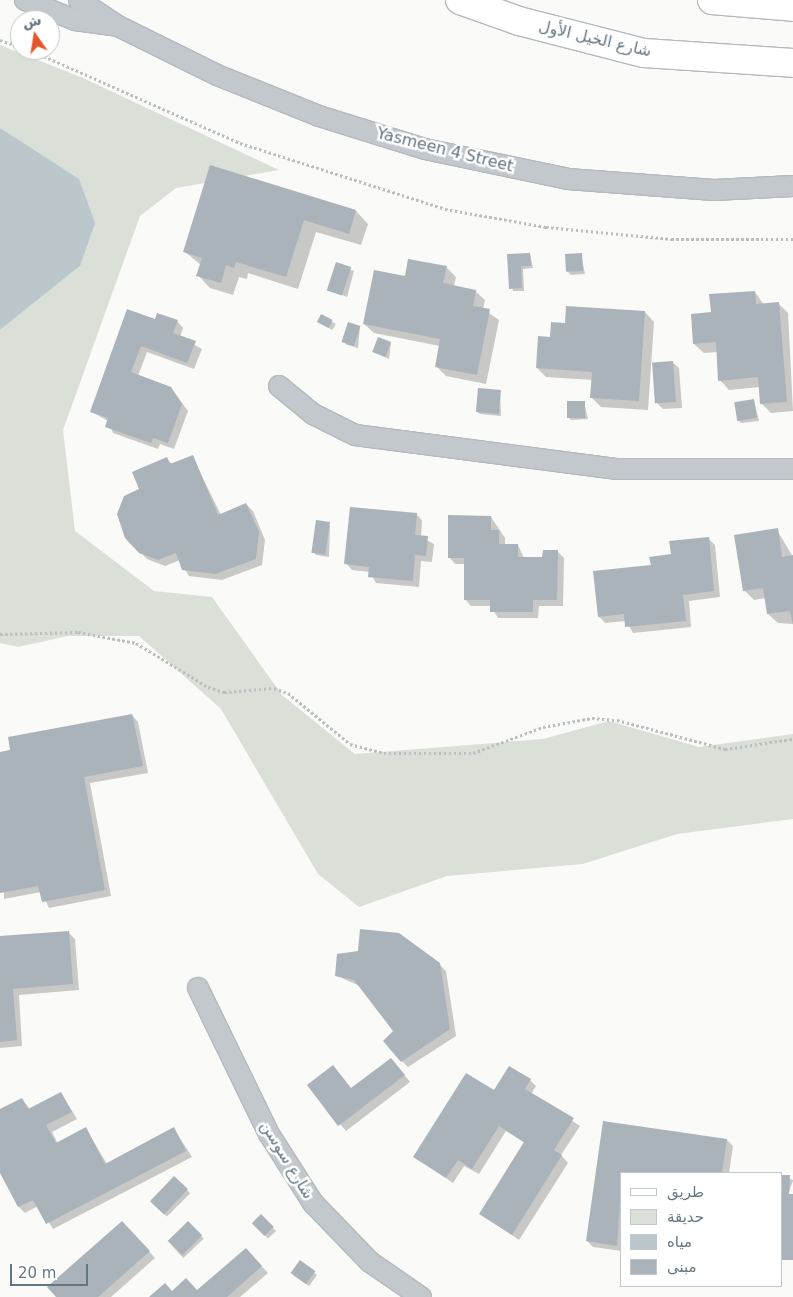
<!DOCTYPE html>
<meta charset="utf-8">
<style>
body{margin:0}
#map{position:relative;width:793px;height:1297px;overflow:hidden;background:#fafaf8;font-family:"DejaVu Sans","Noto Naskh Arabic",sans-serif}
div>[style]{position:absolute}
.green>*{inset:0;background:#dadfd7}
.water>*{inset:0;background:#bbc7cb}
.shadow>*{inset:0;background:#0003;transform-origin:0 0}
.building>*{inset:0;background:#aab3b9;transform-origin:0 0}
.path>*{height:3px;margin-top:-1.5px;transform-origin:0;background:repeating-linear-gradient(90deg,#bbbfc2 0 2.5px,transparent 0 5px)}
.roads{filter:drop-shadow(1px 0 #b3babf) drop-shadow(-1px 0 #b3babf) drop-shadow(0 1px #b3babf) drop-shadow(0 -1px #b3babf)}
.minor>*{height:20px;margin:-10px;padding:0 10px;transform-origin:10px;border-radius:10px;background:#c3c8cc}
.secondary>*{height:28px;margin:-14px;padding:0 14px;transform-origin:14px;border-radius:14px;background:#fff}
span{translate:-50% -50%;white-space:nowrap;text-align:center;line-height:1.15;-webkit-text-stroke:5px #fff;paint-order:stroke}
.street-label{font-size:16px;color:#657683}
.legend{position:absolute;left:620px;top:1172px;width:162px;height:115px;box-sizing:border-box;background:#fff;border:1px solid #c1c8cd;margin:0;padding:6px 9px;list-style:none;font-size:15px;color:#657683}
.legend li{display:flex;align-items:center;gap:10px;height:25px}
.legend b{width:25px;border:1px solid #c1c8cd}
.north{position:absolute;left:10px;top:10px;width:50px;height:50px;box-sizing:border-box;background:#fff;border:1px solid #c1c8cd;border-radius:50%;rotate:347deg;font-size:14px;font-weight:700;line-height:20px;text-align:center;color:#657683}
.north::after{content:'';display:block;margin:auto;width:18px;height:22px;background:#e4572e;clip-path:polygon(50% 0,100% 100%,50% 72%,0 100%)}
.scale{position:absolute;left:10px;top:1264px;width:78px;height:22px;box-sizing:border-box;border:2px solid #657683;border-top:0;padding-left:6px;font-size:15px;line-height:18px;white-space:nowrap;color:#657683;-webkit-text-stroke:4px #fff;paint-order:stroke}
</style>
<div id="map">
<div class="green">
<div style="clip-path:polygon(0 45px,83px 78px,279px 170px,176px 188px,140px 216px,63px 430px,75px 531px,154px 591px,212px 597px,282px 695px,355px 754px,543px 739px,609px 721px,699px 747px,793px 734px,793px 819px,677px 834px,583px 864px,447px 876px,359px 907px,318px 874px,221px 709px,139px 636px,68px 636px,18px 647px,0 643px,0 330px,80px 266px,23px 144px,0 128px)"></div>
</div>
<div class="water">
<div style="clip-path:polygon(0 128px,79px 179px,95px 223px,80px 266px,0 330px)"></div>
</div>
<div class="shadow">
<div style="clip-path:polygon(211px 166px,356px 211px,368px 224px,361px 245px,316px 232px,298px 289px,248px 273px,247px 279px,239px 277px,233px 295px,210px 288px,198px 275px,201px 265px,184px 251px)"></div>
<div style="clip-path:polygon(530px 254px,533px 268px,523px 269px,524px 291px,513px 291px,508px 255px)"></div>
<div style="clip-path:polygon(581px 254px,585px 274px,571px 275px,568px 272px)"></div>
<div style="clip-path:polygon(337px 264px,354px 271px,347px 297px,330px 290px)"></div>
<div style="clip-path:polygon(446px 267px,456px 277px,454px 286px,475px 291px,485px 300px,483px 309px,499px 320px,486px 384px,446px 376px,436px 366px,440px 346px,374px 333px,364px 324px,406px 277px)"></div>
<div style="clip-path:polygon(755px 292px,764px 305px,778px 303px,788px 313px,793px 411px,771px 413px,761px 403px,760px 387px,729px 390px,720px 380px,718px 352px,704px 353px,694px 344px,712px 313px)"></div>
<div style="clip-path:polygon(645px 312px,654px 322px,648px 410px,601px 407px,592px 398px,593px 380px,546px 377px,537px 368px,551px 338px,566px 325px)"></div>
<div style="left:322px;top:316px;width:16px;height:7px;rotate:30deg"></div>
<div style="clip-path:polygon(155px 321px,177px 321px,183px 328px,180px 337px,202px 349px,194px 369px,147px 352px,138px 376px,171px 388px,188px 411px,174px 449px,160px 444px,158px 449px,113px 433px,108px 421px,92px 412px)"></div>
<div style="clip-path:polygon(360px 327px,358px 348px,347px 345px,344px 342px)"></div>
<div style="clip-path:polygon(391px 343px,389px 359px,374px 352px)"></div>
<div style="clip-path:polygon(672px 362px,679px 368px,682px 408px,663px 409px,657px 403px)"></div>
<div style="clip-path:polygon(500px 391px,501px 416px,480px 414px,477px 411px)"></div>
<div style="clip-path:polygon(754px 401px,759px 421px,741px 423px,738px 420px)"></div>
<div style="clip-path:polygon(584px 402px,588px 419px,571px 420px,568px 417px)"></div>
<div style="clip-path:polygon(192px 456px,221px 515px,246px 504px,253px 511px,265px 540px,262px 565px,222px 580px,189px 576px,180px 560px,165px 566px,147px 559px,126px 537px,140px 490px,167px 459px,172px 464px)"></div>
<div style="clip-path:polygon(416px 514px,422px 520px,421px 537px,434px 544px,432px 562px,421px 561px,419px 587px,376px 583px,370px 572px,352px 570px,346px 563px)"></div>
<div style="clip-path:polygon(491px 517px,505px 538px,505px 545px,518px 545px,524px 558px,544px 558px,557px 551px,564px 558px,563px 606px,539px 606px,538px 618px,498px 618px,491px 606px,471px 606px,465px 599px,465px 564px,455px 564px,449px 557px)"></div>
<div style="clip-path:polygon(330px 524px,329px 557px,316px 555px,314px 552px)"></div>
<div style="clip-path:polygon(777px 530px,793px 557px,793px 624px,778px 623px,768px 614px,766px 598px,754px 600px,744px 590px)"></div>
<div style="clip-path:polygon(708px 538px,715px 545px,720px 597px,689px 601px,691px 627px,633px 633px,626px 621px,605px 623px,599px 616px,672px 555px)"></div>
<div style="clip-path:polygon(132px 715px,138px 722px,148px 773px,90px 783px,111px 896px,49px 908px,41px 892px,4px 899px,0 753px)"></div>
<div style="clip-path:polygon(68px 932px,75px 939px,79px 990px,19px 995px,22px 1046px,0 1048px,0 938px)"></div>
<div style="clip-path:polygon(439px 964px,446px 971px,456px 1036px,408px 1067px,402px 1061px,395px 1031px,360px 986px,337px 976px)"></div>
<div style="clip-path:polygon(397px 1066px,410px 1082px,346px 1131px,309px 1086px,352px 1089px)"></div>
<div style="clip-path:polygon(530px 1080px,536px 1086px,531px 1094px,580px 1126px,561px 1155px,568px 1163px,519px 1240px,481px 1214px,525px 1143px,506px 1131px,479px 1174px,464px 1166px,453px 1183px,415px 1157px,494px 1092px)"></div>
<div style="clip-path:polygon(61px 1093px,77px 1119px,52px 1132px,58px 1144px,86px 1129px,107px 1164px,174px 1129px,192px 1157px,53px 1229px,38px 1206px,25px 1213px,19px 1207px,0 1171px,0 1111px,22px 1099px,30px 1109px)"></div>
<div style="clip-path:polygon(604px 1122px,727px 1140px,733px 1146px,729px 1173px,622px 1173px,622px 1251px,593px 1247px,587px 1241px)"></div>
<div style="left:782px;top:1176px;width:12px;height:89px;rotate:20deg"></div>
<div style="left:174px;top:1177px;width:23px;height:33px;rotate:45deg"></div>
<div style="left:261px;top:1215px;width:22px;height:11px;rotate:47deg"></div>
<div style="left:188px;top:1222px;width:23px;height:28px;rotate:47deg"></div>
<div style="clip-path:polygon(129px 1229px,155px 1258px,111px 1297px,58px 1297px)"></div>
<div style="clip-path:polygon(252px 1256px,268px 1273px,240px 1297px,151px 1297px,197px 1292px)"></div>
<div style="clip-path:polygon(300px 1261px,317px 1275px,309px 1286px,294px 1276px)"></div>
</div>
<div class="building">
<div style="clip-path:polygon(210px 165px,356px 210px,349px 234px,304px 220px,286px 277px,236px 262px,234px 268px,226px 265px,221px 283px,196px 276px,202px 258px,183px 252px)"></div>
<div style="clip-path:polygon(530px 253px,531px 266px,521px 266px,522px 288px,509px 289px,507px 254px)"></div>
<div style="left:582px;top:253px;width:18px;height:17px;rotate:87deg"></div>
<div style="clip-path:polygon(408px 259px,447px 266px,443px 283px,476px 290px,473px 306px,490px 309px,477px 375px,435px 367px,440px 339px,363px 324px,374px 270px,405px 276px)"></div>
<div style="left:336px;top:262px;width:16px;height:30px;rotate:18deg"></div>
<div style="clip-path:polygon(755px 291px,756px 304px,779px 302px,787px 402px,760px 404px,758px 377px,718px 381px,716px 342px,693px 344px,691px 314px,711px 312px,709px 294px)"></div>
<div style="clip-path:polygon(566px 306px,645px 311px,639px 401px,590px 398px,592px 372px,536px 368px,538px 336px,550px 337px,551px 322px,565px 323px)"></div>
<div style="clip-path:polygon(127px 309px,155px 319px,157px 313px,178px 320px,173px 333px,196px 341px,187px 363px,141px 346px,131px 372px,171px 387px,182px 404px,168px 443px,153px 438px,151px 443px,105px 427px,108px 418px,90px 412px)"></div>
<div style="left:321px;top:314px;width:13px;height:9px;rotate:27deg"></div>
<div style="left:348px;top:322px;width:13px;height:21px;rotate:18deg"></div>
<div style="left:378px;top:337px;width:14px;height:16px;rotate:21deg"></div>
<div style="left:673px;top:361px;width:41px;height:21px;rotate:86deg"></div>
<div style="left:478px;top:388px;width:23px;height:24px;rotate:5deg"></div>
<div style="left:754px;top:399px;width:19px;height:20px;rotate:81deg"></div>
<div style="left:567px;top:401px;width:18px;height:17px"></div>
<div style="clip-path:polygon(193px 455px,218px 515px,246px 503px,259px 532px,256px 559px,215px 574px,182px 570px,176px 553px,158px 560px,139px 553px,125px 538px,117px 514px,124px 496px,139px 489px,132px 472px,167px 457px,170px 464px)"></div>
<div style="clip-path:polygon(350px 507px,417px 513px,415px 535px,428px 536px,426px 556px,415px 555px,413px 581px,368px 577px,369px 567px,344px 564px)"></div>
<div style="clip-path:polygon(448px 515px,491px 516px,491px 530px,499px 530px,499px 544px,518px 544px,518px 557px,542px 557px,543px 550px,558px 550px,557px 600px,533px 600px,533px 612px,490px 612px,490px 600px,464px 600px,464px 558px,448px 558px)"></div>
<div style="left:316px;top:520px;width:14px;height:33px;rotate:8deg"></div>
<div style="clip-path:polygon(778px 528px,782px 557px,793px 555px,793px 625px,790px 611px,767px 614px,763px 588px,743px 591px,734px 535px)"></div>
<div style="clip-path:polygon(709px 537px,714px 591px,683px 595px,686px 621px,625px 627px,624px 614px,598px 617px,593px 571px,651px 565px,649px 557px,671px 554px,669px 541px)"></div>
<div style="clip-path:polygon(132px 714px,143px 766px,84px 777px,105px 890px,42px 902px,38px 886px,0 893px,0 752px,10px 750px,8px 737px)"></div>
<div style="clip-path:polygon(360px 929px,399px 933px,440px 963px,450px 1029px,401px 1062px,383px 1041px,393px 1031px,354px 980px,335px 976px,337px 954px,358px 951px)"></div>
<div style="clip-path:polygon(69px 931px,73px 984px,13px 989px,17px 1040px,0 1042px,0 936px)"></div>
<div style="clip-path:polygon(391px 1058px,405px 1075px,338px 1126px,307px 1085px,333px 1065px,351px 1088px)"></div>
<div style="clip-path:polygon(509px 1066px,531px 1079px,525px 1089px,574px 1118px,554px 1150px,562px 1155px,512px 1235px,479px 1214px,524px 1142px,499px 1126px,472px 1169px,458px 1160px,446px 1178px,413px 1157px,466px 1073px,494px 1090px)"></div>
<div style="clip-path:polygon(61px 1092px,72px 1112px,46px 1125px,56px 1143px,86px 1127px,105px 1164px,174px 1127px,186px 1151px,46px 1224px,33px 1200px,18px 1207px,0 1173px,0 1109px,22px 1098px,28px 1109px)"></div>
<div style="clip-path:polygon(603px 1121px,727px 1139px,722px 1173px,622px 1173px,617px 1246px,586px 1241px)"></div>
<div style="clip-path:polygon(782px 1175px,790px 1175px,789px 1194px,793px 1194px,793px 1260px,782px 1260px)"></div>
<div style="left:174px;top:1176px;width:19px;height:35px;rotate:43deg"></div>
<div style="left:261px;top:1214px;width:18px;height:13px;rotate:45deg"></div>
<div style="clip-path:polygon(122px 1221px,150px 1251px,98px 1297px,56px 1297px,47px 1287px)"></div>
<div style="left:188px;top:1221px;width:20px;height:28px;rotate:45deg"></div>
<div style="clip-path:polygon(246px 1248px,262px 1266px,227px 1297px,149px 1297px,165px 1283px,172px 1291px,186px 1278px,197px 1290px)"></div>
<div style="left:300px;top:1260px;width:19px;height:16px;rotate:36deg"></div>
</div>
<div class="path">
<div style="left:0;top:40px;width:21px;rotate:19deg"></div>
<div style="left:30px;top:50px;width:230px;rotate:23.9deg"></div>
<div style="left:240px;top:143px;width:215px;rotate:17.8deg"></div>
<div style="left:445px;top:209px;width:103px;rotate:10.1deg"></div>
<div style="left:546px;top:227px;width:126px;rotate:5.5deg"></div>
<div style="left:671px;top:239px;width:122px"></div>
<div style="left:0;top:634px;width:78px;rotate:-1.5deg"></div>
<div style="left:78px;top:632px;width:59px;rotate:10.7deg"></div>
<div style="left:136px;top:643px;width:84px;rotate:31.4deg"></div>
<div style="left:208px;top:687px;width:17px;rotate:17deg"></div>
<div style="left:224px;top:692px;width:50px;rotate:-4.6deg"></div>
<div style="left:274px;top:688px;width:15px;rotate:20deg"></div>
<div style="left:288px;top:693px;width:80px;rotate:39.4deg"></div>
<div style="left:350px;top:744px;width:35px;rotate:15deg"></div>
<div style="left:384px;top:753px;width:89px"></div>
<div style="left:473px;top:753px;width:75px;rotate:-20.4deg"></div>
<div style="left:543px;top:727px;width:50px;rotate:-10.4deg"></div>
<div style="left:592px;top:718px;width:25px;rotate:5deg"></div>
<div style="left:617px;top:720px;width:112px;rotate:15deg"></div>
<div style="left:725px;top:749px;width:69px;rotate:-8.4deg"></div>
</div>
<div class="roads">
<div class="minor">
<div style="left:25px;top:0;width:54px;rotate:21.8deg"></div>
<div style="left:75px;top:20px;width:43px;rotate:7.9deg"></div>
<div style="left:79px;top:0;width:47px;rotate:33.7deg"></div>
<div style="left:118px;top:26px;width:110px;rotate:26.3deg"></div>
<div style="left:217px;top:75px;width:110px;rotate:21.9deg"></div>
<div style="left:319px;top:116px;width:111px;rotate:17.3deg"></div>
<div style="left:425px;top:149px;width:146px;rotate:11.8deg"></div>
<div style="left:568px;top:179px;width:146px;rotate:4.3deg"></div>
<div style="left:714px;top:190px;width:79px;rotate:-2.9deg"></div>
<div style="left:279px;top:386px;width:44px;rotate:39.5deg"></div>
<div style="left:313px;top:414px;width:47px;rotate:26.6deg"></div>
<div style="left:355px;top:435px;width:263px;rotate:7.4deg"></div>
<div style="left:616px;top:469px;width:177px"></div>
<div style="left:198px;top:988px;width:162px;rotate:64.1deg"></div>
<div style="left:269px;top:1134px;width:82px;rotate:57.5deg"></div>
<div style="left:313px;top:1203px;width:82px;rotate:46deg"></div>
<div style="left:370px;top:1262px;width:62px;rotate:34.5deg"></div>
</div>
<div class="secondary">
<div style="left:460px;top:0;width:63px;rotate:19.6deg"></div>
<div style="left:519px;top:21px;width:129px;rotate:14.4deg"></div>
<div style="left:644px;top:53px;width:149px;rotate:3.8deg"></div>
<div style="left:712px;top:0;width:81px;rotate:4.9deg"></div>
</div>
</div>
<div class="street-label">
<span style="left:595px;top:39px;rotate:13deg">شارع الخيل الأول</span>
<span style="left:445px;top:150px;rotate:14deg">Yasmeen 4 Street</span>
<span style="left:287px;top:1160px;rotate:59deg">شارع سوسن</span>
</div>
<ul class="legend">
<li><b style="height:6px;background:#fff"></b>طريق</li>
<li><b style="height:14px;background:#dadfd7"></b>حديقة</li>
<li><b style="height:14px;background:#bbc7cb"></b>مياه</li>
<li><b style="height:14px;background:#aab3b9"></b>مبنى</li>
</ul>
<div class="north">ش</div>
<div class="scale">20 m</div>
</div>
